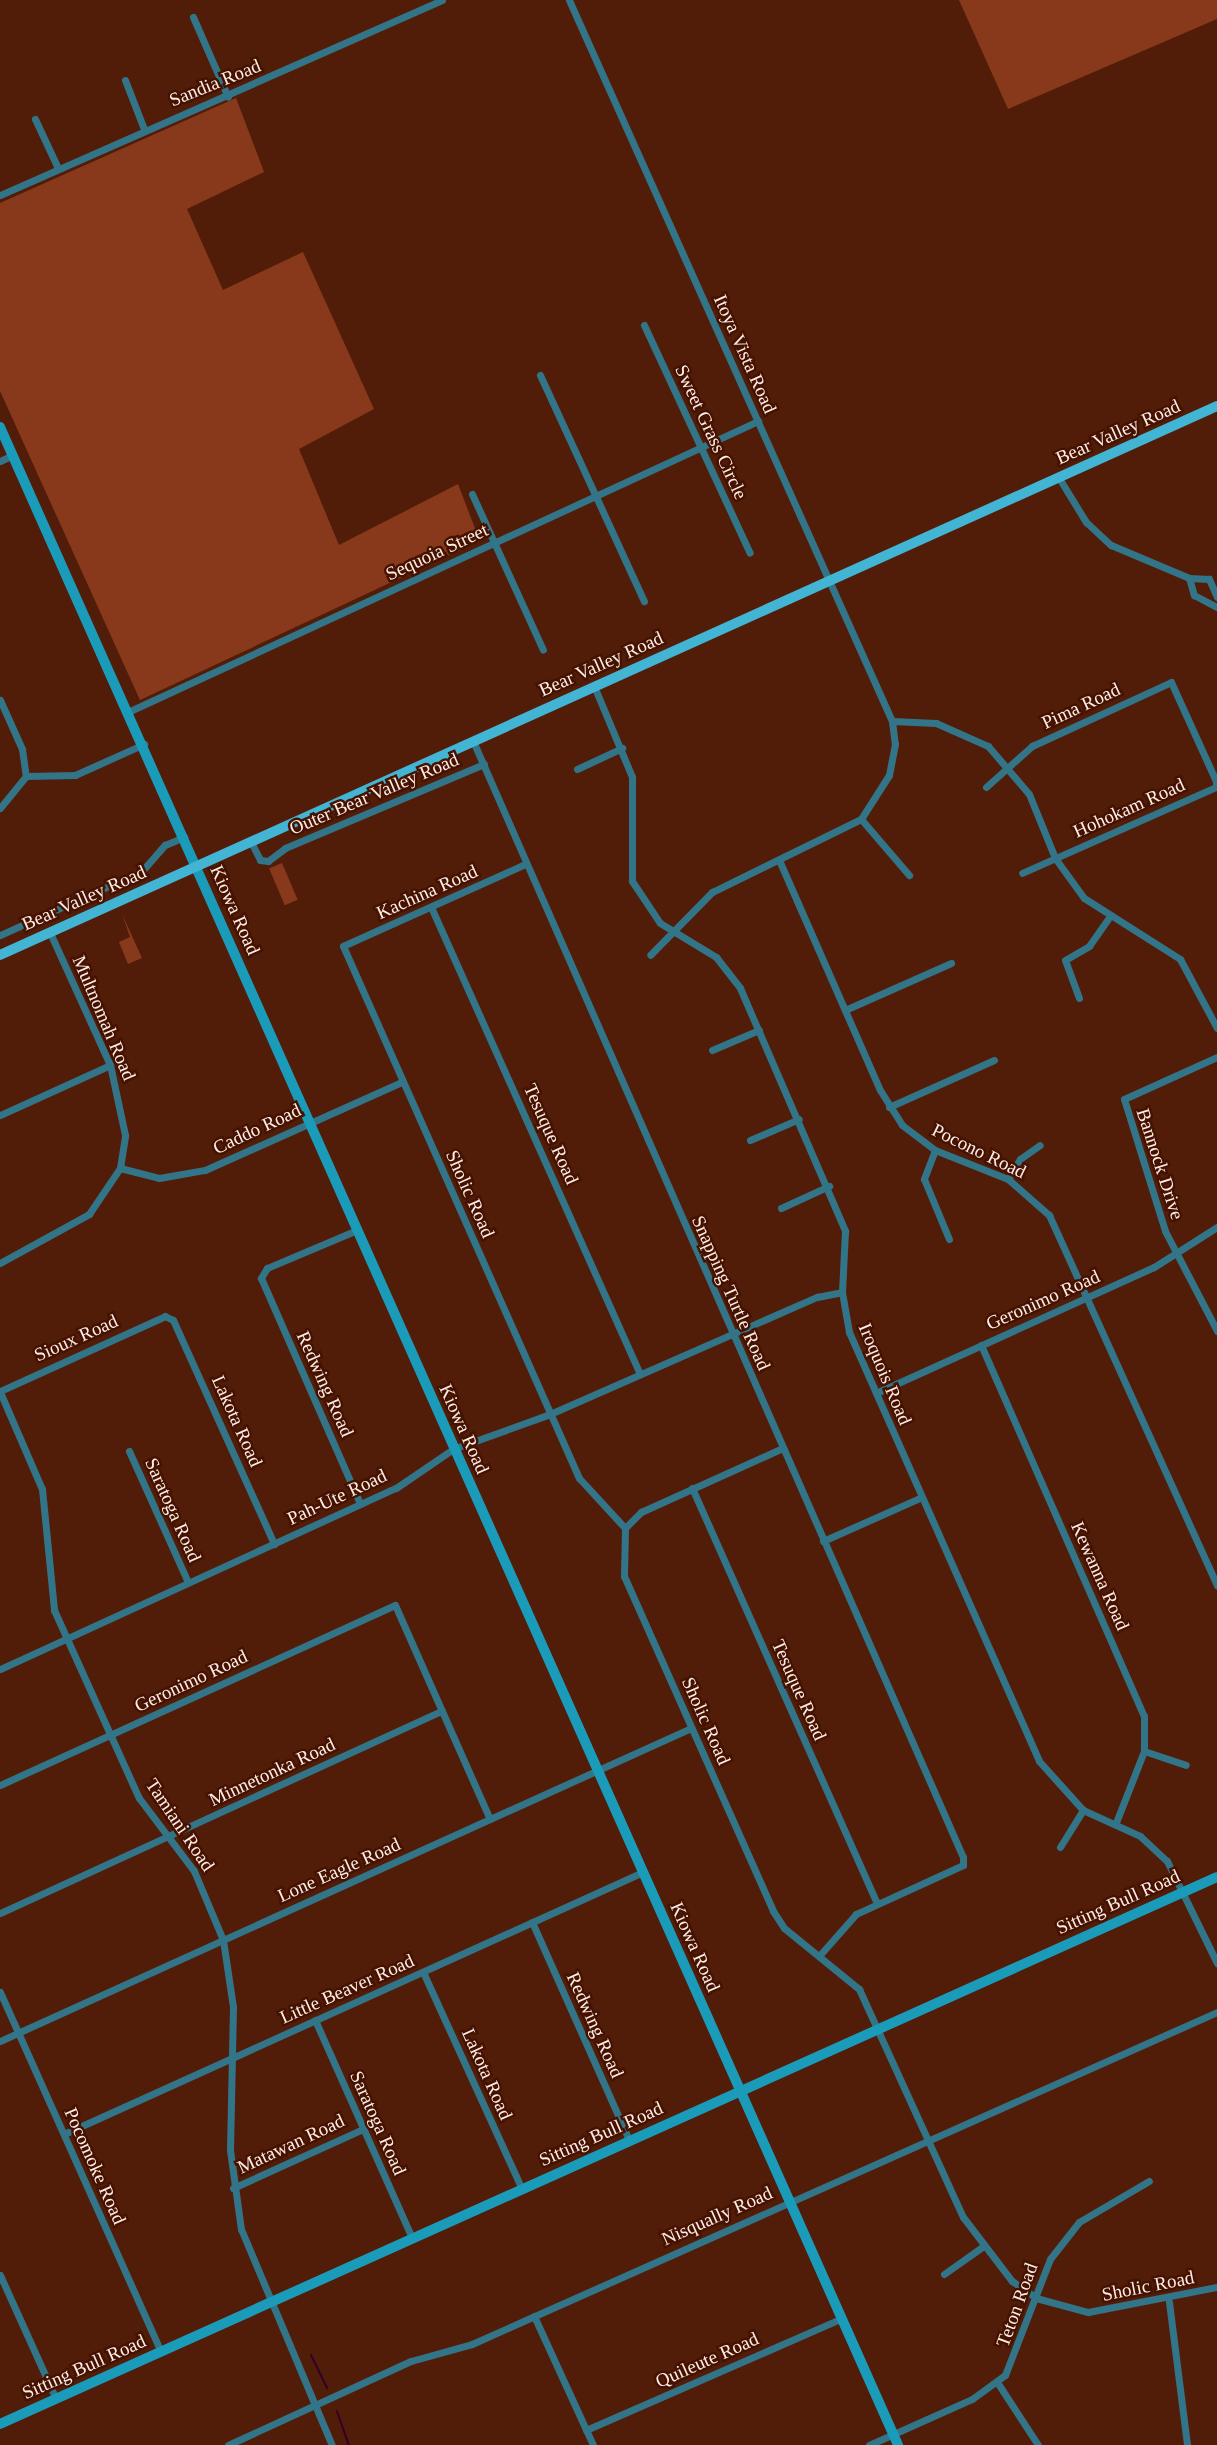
<!DOCTYPE html>
<style>
body{margin:0}
#map{position:relative;width:1217px;height:2445px;overflow:hidden;background:#521d08;font-family:"Times New Roman",serif}
div>[style]{position:absolute}
.green>*{inset:0;background:#88391c;transform-origin:0 0}
.stream>*{height:2px;margin:-1px;padding:0 1px;transform-origin:1px;border-radius:1px;background:#330027}
.street>*{height:7px;margin:-3.5px;padding:0 3.5px;transform-origin:3.5px;border-radius:3.5px;background:#327588}
.secondary>*{height:10px;margin:-5px;padding:0 5px;transform-origin:5px;border-radius:5px;background:#1b9bba}
.primary>*{height:10px;margin:-5px;padding:0 5px;transform-origin:5px;border-radius:5px;background:#42b5d5}
span{translate:-50% -50%;white-space:nowrap;text-align:center;line-height:1.15;-webkit-text-stroke:5px #461200;paint-order:stroke}
.street-label{font-size:19px;color:#feece6}
</style>
<div id="map">
<div class="green">
<div style="clip-path:polygon(959px 0,1217px 0,1217px 19px,1008px 109px)"></div>
<div style="clip-path:polygon(236px 98px,264px 172px,187px 209px,223px 290px,303px 252px,374px 409px,299px 449px,339px 545px,458px 484px,476px 531px,460px 550px,140px 700px,0 391px,0 203px)"></div>
<div style="left:282px;top:863px;width:40px;height:14px;rotate:67deg"></div>
<div style="clip-path:polygon(122px 914px,142px 958px,128px 964px,119px 942px,130px 937px)"></div>
</div>
<div class="stream">
<div style="left:311px;top:2355px;width:37px;rotate:64deg"></div>
<div style="left:337px;top:2411px;width:36px;rotate:71deg"></div>
</div>
<div class="street">
<div style="left:569px;top:0;width:790px;rotate:65.87deg"></div>
<div style="left:892px;top:721px;width:23px;rotate:83deg"></div>
<div style="left:895px;top:744px;width:32px;rotate:101deg"></div>
<div style="left:889px;top:775px;width:52px;rotate:122.5deg"></div>
<div style="left:861px;top:819px;width:166px;rotate:153.9deg"></div>
<div style="left:712px;top:892px;width:88px;rotate:134.5deg"></div>
<div style="left:193px;top:17px;width:87px;rotate:66.4deg"></div>
<div style="left:125px;top:80px;width:53px;rotate:68.8deg"></div>
<div style="left:35px;top:119px;width:54px;rotate:64.9deg"></div>
<div style="left:0;top:195px;width:483px;rotate:-23.8deg"></div>
<div style="left:644px;top:325px;width:251px;rotate:65.1deg"></div>
<div style="left:540px;top:375px;width:249px;rotate:65.3deg"></div>
<div style="left:0;top:461px;width:14px;rotate:-25deg"></div>
<div style="left:1059px;top:478px;width:52px;rotate:58.5deg"></div>
<div style="left:1086px;top:522px;width:34px;rotate:43deg"></div>
<div style="left:1111px;top:545px;width:85px;rotate:22.9deg"></div>
<div style="left:472px;top:494px;width:171px;rotate:65.5deg"></div>
<div style="left:1217px;top:597px;width:20px;rotate:-114deg"></div>
<div style="left:1209px;top:579px;width:20px;rotate:-177deg"></div>
<div style="left:1189px;top:578px;width:18px;rotate:74deg"></div>
<div style="left:1194px;top:595px;width:26px;rotate:28deg"></div>
<div style="left:594px;top:686px;width:99px;rotate:67.3deg"></div>
<div style="left:632px;top:777px;width:104px;rotate:90deg"></div>
<div style="left:632px;top:881px;width:50px;rotate:56.3deg"></div>
<div style="left:660px;top:923px;width:66px;rotate:31.3deg"></div>
<div style="left:716px;top:957px;width:39px;rotate:52deg"></div>
<div style="left:740px;top:988px;width:265px;rotate:66.6deg"></div>
<div style="left:845px;top:1231px;width:61px;rotate:92.8deg"></div>
<div style="left:842px;top:1292px;width:41px;rotate:80.1deg"></div>
<div style="left:849px;top:1332px;width:469px;rotate:66.1deg"></div>
<div style="left:1039px;top:1761px;width:66px;rotate:48.1deg"></div>
<div style="left:1083px;top:1810px;width:63px;rotate:24.5deg"></div>
<div style="left:1140px;top:1836px;width:37px;rotate:43deg"></div>
<div style="left:1167px;top:1861px;width:114px;rotate:63.9deg"></div>
<div style="left:0;top:700px;width:54px;rotate:65.8deg"></div>
<div style="left:22px;top:749px;width:27px;rotate:82deg"></div>
<div style="left:130px;top:711px;width:692px;rotate:-24.79deg"></div>
<div style="left:892px;top:721px;width:44px;rotate:2.6deg"></div>
<div style="left:936px;top:723px;width:57px;rotate:23.9deg"></div>
<div style="left:988px;top:746px;width:63px;rotate:49.5deg"></div>
<div style="left:1029px;top:794px;width:69px;rotate:67.9deg"></div>
<div style="left:1055px;top:858px;width:49px;rotate:54.1deg"></div>
<div style="left:1084px;top:898px;width:114px;rotate:32.4deg"></div>
<div style="left:1180px;top:959px;width:78px;rotate:61.8deg"></div>
<div style="left:473px;top:741px;width:1219px;rotate:66.3deg"></div>
<div style="left:963px;top:1857px;width:8px;rotate:90deg"></div>
<div style="left:963px;top:1865px;width:118px;rotate:155.4deg"></div>
<div style="left:856px;top:1914px;width:56px;rotate:131.4deg"></div>
<div style="left:577px;top:769px;width:50px;rotate:-25deg"></div>
<div style="left:986px;top:787px;width:62px;rotate:-41.7deg"></div>
<div style="left:1032px;top:746px;width:153px;rotate:-24.7deg"></div>
<div style="left:1171px;top:682px;width:109px;rotate:65.6deg"></div>
<div style="left:1216px;top:781px;width:6px;rotate:90deg"></div>
<div style="left:1216px;top:787px;width:212px;rotate:156.1deg"></div>
<div style="left:0;top:808px;width:41px;rotate:-50.9deg"></div>
<div style="left:26px;top:776px;width:49px;rotate:-1.2deg"></div>
<div style="left:75px;top:775px;width:76px;rotate:-24.2deg"></div>
<div style="left:861px;top:819px;width:74px;rotate:49.4deg"></div>
<div style="left:251px;top:842px;width:20px;rotate:63deg"></div>
<div style="left:260px;top:860px;width:8px;rotate:7deg"></div>
<div style="left:268px;top:861px;width:21px;rotate:-37deg"></div>
<div style="left:285px;top:848px;width:216px;rotate:-22.9deg"></div>
<div style="left:779px;top:860px;width:251px;rotate:66.3deg"></div>
<div style="left:880px;top:1090px;width:41px;rotate:57.8deg"></div>
<div style="left:902px;top:1125px;width:41px;rotate:37.1deg"></div>
<div style="left:935px;top:1150px;width:79px;rotate:21.7deg"></div>
<div style="left:1008px;top:1179px;width:55px;rotate:41.3deg"></div>
<div style="left:1049px;top:1215px;width:407px;rotate:65.6deg"></div>
<div style="left:523px;top:865px;width:197px;rotate:155.8deg"></div>
<div style="left:343px;top:946px;width:582px;rotate:66.08deg"></div>
<div style="left:579px;top:1478px;width:68px;rotate:47.4deg"></div>
<div style="left:625px;top:1528px;width:48px;rotate:91.2deg"></div>
<div style="left:624px;top:1576px;width:367px;rotate:66deg"></div>
<div style="left:773px;top:1911px;width:20px;rotate:57deg"></div>
<div style="left:784px;top:1928px;width:97px;rotate:39.1deg"></div>
<div style="left:859px;top:1989px;width:251px;rotate:65.5deg"></div>
<div style="left:963px;top:2217px;width:81px;rotate:52.6deg"></div>
<div style="left:1012px;top:2281px;width:29px;rotate:35deg"></div>
<div style="left:1036px;top:2298px;width:54px;rotate:15.1deg"></div>
<div style="left:1088px;top:2312px;width:131px;rotate:-11deg"></div>
<div style="left:431px;top:907px;width:512px;rotate:65.89deg"></div>
<div style="left:0;top:935px;width:156px;rotate:-24.3deg"></div>
<div style="left:142px;top:871px;width:35px;rotate:-49deg"></div>
<div style="left:165px;top:845px;width:21px;rotate:-23deg"></div>
<div style="left:1079px;top:998px;width:40px;rotate:-110.2deg"></div>
<div style="left:1065px;top:960px;width:28px;rotate:-30deg"></div>
<div style="left:1089px;top:946px;width:33px;rotate:-55deg"></div>
<div style="left:845px;top:1010px;width:116px;rotate:-23.9deg"></div>
<div style="left:712px;top:1050px;width:51px;rotate:-23.1deg"></div>
<div style="left:1217px;top:1057px;width:102px;rotate:155.7deg"></div>
<div style="left:1124px;top:1099px;width:138px;rotate:72.7deg"></div>
<div style="left:1165px;top:1231px;width:113px;rotate:62.5deg"></div>
<div style="left:889px;top:1107px;width:115px;rotate:-24.1deg"></div>
<div style="left:0;top:1115px;width:121px;rotate:-24.4deg"></div>
<div style="left:750px;top:1140px;width:53px;rotate:-23.2deg"></div>
<div style="left:935px;top:1150px;width:31px;rotate:111deg"></div>
<div style="left:924px;top:1179px;width:65px;rotate:67.4deg"></div>
<div style="left:120px;top:1168px;width:40px;rotate:14.4deg"></div>
<div style="left:159px;top:1178px;width:47px;rotate:-9.9deg"></div>
<div style="left:205px;top:1170px;width:216px;rotate:-24.1deg"></div>
<div style="left:1008px;top:1179px;width:23px;rotate:-59deg"></div>
<div style="left:1020px;top:1159px;width:24px;rotate:-35deg"></div>
<div style="left:781px;top:1208px;width:53px;rotate:-24.6deg"></div>
<div style="left:357px;top:1230px;width:98px;rotate:157.1deg"></div>
<div style="left:267px;top:1268px;width:12px;rotate:121deg"></div>
<div style="left:261px;top:1278px;width:247px;rotate:66.3deg"></div>
<div style="left:0;top:1263px;width:102px;rotate:-28.8deg"></div>
<div style="left:89px;top:1214px;width:55px;rotate:-56deg"></div>
<div style="left:120px;top:1168px;width:33px;rotate:-81deg"></div>
<div style="left:125px;top:1135px;width:72px;rotate:-102.1deg"></div>
<div style="left:110px;top:1065px;width:145px;rotate:-114.4deg"></div>
<div style="left:981px;top:1345px;width:405px;rotate:66.3deg"></div>
<div style="left:1144px;top:1716px;width:35px;rotate:90deg"></div>
<div style="left:1144px;top:1751px;width:79px;rotate:111.4deg"></div>
<div style="left:0;top:1391px;width:181px;rotate:-24.4deg"></div>
<div style="left:165px;top:1316px;width:9px;rotate:27deg"></div>
<div style="left:173px;top:1320px;width:246px;rotate:65.7deg"></div>
<div style="left:0;top:1392px;width:106px;rotate:66.6deg"></div>
<div style="left:42px;top:1489px;width:122px;rotate:84.3deg"></div>
<div style="left:54px;top:1610px;width:206px;rotate:65.7deg"></div>
<div style="left:139px;top:1798px;width:91px;rotate:53deg"></div>
<div style="left:194px;top:1871px;width:75px;rotate:67.2deg"></div>
<div style="left:223px;top:1940px;width:68px;rotate:81.5deg"></div>
<div style="left:233px;top:2007px;width:143px;rotate:91.2deg"></div>
<div style="left:230px;top:2150px;width:80px;rotate:82.1deg"></div>
<div style="left:241px;top:2229px;width:234px;rotate:67.2deg"></div>
<div style="left:876px;top:1393px;width:305px;rotate:-24.4deg"></div>
<div style="left:1154px;top:1267px;width:75px;rotate:-32.4deg"></div>
<div style="left:129px;top:1451px;width:144px;rotate:65.8deg"></div>
<div style="left:692px;top:1488px;width:455px;rotate:66deg"></div>
<div style="left:625px;top:1528px;width:23px;rotate:-45deg"></div>
<div style="left:641px;top:1512px;width:156px;rotate:-24.3deg"></div>
<div style="left:823px;top:1541px;width:108px;rotate:-24deg"></div>
<div style="left:0;top:1669px;width:435px;rotate:-24.6deg"></div>
<div style="left:396px;top:1488px;width:69px;rotate:-34.4deg"></div>
<div style="left:453px;top:1449px;width:103px;rotate:-19.8deg"></div>
<div style="left:550px;top:1414px;width:292px;rotate:-23.7deg"></div>
<div style="left:817px;top:1297px;width:25px;rotate:-11deg"></div>
<div style="left:1144px;top:1751px;width:44px;rotate:18.4deg"></div>
<div style="left:0;top:1785px;width:434px;rotate:-24.5deg"></div>
<div style="left:395px;top:1605px;width:234px;rotate:66.1deg"></div>
<div style="left:1060px;top:1847px;width:44px;rotate:-58.1deg"></div>
<div style="left:0;top:1913px;width:486px;rotate:-24.6deg"></div>
<div style="left:532px;top:1922px;width:239px;rotate:66deg"></div>
<div style="left:423px;top:1972px;width:239px;rotate:65.5deg"></div>
<div style="left:0;top:1992px;width:394px;rotate:65.9deg"></div>
<div style="left:315px;top:2020px;width:239px;rotate:66deg"></div>
<div style="left:0;top:2041px;width:759px;rotate:-24.37deg"></div>
<div style="left:64px;top:2134px;width:636px;rotate:-24.35deg"></div>
<div style="left:233px;top:2188px;width:143px;rotate:-24.4deg"></div>
<div style="left:944px;top:2274px;width:47px;rotate:-35.4deg"></div>
<div style="left:0;top:2275px;width:136px;rotate:65.7deg"></div>
<div style="left:1169px;top:2302px;width:144px;rotate:82.8deg"></div>
<div style="left:534px;top:2316px;width:142px;rotate:65.4deg"></div>
<div style="left:997px;top:2382px;width:75px;rotate:56.9deg"></div>
<div style="left:586px;top:2430px;width:277px;rotate:-23.6deg"></div>
<div style="left:228px;top:2445px;width:201px;rotate:-24.7deg"></div>
<div style="left:411px;top:2361px;width:63px;rotate:-15.6deg"></div>
<div style="left:472px;top:2344px;width:816px;rotate:-24.02deg"></div>
<div style="left:869px;top:2445px;width:113px;rotate:-24.1deg"></div>
<div style="left:972px;top:2399px;width:41px;rotate:-36deg"></div>
<div style="left:1005px;top:2375px;width:124px;rotate:-68.8deg"></div>
<div style="left:1050px;top:2259px;width:47px;rotate:-51.9deg"></div>
<div style="left:1079px;top:2222px;width:81px;rotate:-30.4deg"></div>
</div>
<div class="secondary">
<div style="left:0;top:427px;width:2209px;rotate:66.01deg"></div>
<div style="left:0;top:2424px;width:1334px;rotate:-24.2deg"></div>
</div>
<div class="primary">
<div style="left:0;top:955px;width:1335px;rotate:-24.28deg"></div>
</div>
<div class="street-label">
<span style="left:215px;top:83px;rotate:-22deg">Sandia Road</span>
<span style="left:745px;top:354px;rotate:66deg">Itoya Vista Road</span>
<span style="left:711px;top:432px;rotate:65deg">Sweet Grass Circle</span>
<span style="left:1118px;top:432px;rotate:-24deg">Bear Valley Road</span>
<span style="left:437px;top:552px;rotate:-25deg">Sequoia Street</span>
<span style="left:601px;top:664px;rotate:-24deg">Bear Valley Road</span>
<span style="left:1081px;top:706px;rotate:-25deg">Pima Road</span>
<span style="left:374px;top:794px;rotate:-23deg">Outer Bear Valley Road</span>
<span style="left:1129px;top:808px;rotate:-24deg">Hohokam Road</span>
<span style="left:427px;top:892px;rotate:-24deg">Kachina Road</span>
<span style="left:84px;top:898px;rotate:-24deg">Bear Valley Road</span>
<span style="left:235px;top:910px;rotate:66deg">Kiowa Road</span>
<span style="left:104px;top:1018px;rotate:67deg">Multnomah Road</span>
<span style="left:257px;top:1129px;rotate:-25deg">Caddo Road</span>
<span style="left:551px;top:1134px;rotate:66deg">Tesuque Road</span>
<span style="left:979px;top:1151px;rotate:26deg">Pocono Road</span>
<span style="left:1160px;top:1164px;rotate:72deg">Bannock Drive</span>
<span style="left:470px;top:1194px;rotate:66deg">Sholic Road</span>
<span style="left:731px;top:1293px;rotate:66deg">Snapping Turtle Road</span>
<span style="left:1043px;top:1300px;rotate:-24deg">Geronimo Road</span>
<span style="left:76px;top:1338px;rotate:-24deg">Sioux Road</span>
<span style="left:885px;top:1374px;rotate:67deg">Iroquois Road</span>
<span style="left:325px;top:1384px;rotate:66deg">Redwing Road</span>
<span style="left:237px;top:1421px;rotate:66deg">Lakota Road</span>
<span style="left:464px;top:1429px;rotate:66deg">Kiowa Road</span>
<span style="left:337px;top:1497px;rotate:-25deg">Pah-Ute Road</span>
<span style="left:173px;top:1510px;rotate:66deg">Saratoga Road</span>
<span style="left:1100px;top:1576px;rotate:66deg">Kewanna Road</span>
<span style="left:191px;top:1681px;rotate:-25deg">Geronimo Road</span>
<span style="left:799px;top:1690px;rotate:66deg">Tesuque Road</span>
<span style="left:706px;top:1721px;rotate:66deg">Sholic Road</span>
<span style="left:272px;top:1772px;rotate:-25deg">Minnetonka Road</span>
<span style="left:180px;top:1825px;rotate:56deg">Tamiani Road</span>
<span style="left:339px;top:1870px;rotate:-24deg">Lone Eagle Road</span>
<span style="left:1118px;top:1902px;rotate:-24deg">Sitting Bull Road</span>
<span style="left:695px;top:1947px;rotate:66deg">Kiowa Road</span>
<span style="left:347px;top:1989px;rotate:-24deg">Little Beaver Road</span>
<span style="left:595px;top:2025px;rotate:66deg">Redwing Road</span>
<span style="left:487px;top:2074px;rotate:66deg">Lakota Road</span>
<span style="left:378px;top:2123px;rotate:66deg">Saratoga Road</span>
<span style="left:601px;top:2134px;rotate:-24deg">Sitting Bull Road</span>
<span style="left:291px;top:2144px;rotate:-25deg">Matawan Road</span>
<span style="left:95px;top:2166px;rotate:66deg">Pocomoke Road</span>
<span style="left:717px;top:2216px;rotate:-24deg">Nisqually Road</span>
<span style="left:1148px;top:2286px;rotate:-11deg">Sholic Road</span>
<span style="left:1017px;top:2305px;rotate:-70deg">Teton Road</span>
<span style="left:707px;top:2360px;rotate:-24deg">Quileute Road</span>
<span style="left:84px;top:2367px;rotate:-24deg">Sitting Bull Road</span>
</div>
</div>
